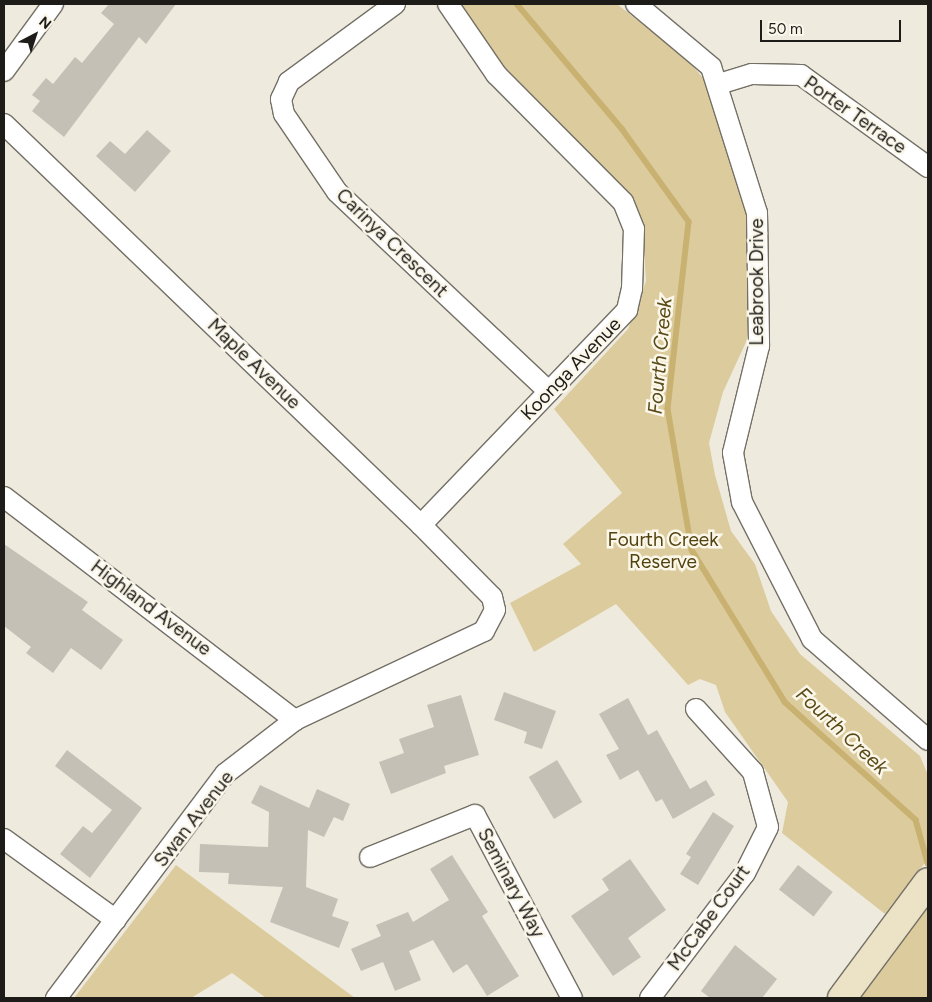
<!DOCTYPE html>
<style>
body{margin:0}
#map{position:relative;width:932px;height:1002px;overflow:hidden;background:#eeeade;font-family:Figtree,sans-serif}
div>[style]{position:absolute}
.green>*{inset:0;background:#dccc9d}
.stream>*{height:5.5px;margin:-2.75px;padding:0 2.75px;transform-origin:2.75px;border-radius:2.75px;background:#c9b271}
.building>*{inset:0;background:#c4c0b5;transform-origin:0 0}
.roads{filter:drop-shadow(1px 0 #747066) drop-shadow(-1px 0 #747066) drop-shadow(0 1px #747066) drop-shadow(0 -1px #747066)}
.street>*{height:20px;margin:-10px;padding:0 10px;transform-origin:10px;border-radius:10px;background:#fff}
.secondary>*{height:28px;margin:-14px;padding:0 14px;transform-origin:14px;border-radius:14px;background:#ece3c6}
span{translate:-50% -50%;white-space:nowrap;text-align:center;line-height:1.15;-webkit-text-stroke:5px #fbf7eb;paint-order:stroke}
.street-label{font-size:19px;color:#1d1c18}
.park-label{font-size:19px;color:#52420d}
.water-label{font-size:20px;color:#5a4a17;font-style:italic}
.frame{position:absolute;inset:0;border:5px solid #1d1c18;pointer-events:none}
.north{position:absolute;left:10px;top:10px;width:50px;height:50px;-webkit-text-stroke:4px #fbf7eb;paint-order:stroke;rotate:40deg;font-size:14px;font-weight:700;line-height:20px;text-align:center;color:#1d1c18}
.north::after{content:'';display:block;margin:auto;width:18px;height:22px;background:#1d1c18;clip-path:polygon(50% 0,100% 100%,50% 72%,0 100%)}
.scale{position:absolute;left:760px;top:20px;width:141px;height:22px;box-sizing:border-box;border:2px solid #1d1c18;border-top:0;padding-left:6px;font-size:15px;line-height:18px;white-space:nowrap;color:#1d1c18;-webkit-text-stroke:4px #fbf7eb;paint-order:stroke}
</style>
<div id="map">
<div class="green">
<div style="clip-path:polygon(450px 4px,617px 4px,689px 61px,707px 83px,752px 214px,753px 308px,747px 340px,723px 392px,709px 443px,715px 475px,731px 531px,755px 564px,771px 611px,800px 654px,920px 756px,928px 775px,928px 859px,885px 914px,782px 833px,788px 802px,725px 712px,716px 685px,700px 679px,688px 685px,616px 604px,534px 652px,510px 603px,581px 564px,563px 544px,622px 493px,554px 409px,628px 329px,646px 281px,642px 224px,496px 74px)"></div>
<div style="clip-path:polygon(176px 865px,355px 998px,266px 998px,232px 973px,191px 998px,74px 998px)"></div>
<div style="clip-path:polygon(928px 890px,928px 998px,852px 998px)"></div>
</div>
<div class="stream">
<div style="left:517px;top:4px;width:165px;rotate:49.9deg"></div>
<div style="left:623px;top:130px;width:113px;rotate:54.3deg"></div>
<div style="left:689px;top:222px;width:188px;rotate:96.4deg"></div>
<div style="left:668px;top:409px;width:143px;rotate:80.3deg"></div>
<div style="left:692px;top:550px;width:178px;rotate:58.5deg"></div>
<div style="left:785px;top:702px;width:176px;rotate:42deg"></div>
<div style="left:916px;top:820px;width:45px;rotate:74.4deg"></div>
</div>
<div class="building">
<div style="clip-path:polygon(109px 4px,176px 4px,146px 44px,139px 37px,64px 137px,32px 111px,40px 101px,32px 95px,46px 78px,53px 84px,75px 57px,82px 63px,114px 24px,101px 13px)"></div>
<div style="clip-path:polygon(147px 130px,171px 151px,135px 192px,96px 156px,110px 141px,125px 154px)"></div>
<div style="clip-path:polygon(4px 544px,88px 602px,82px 610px,123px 640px,101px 670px,71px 648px,53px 673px,26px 653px,31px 647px,4px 626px)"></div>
<div style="clip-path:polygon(504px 692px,556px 711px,542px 749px,524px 743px,527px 732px,494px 720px)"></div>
<div style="clip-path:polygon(461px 695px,479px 755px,444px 766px,446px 773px,391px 794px,379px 762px,404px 753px,399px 739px,434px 727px,427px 705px)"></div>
<div style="clip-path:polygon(628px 698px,648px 735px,657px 730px,690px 789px,706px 780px,715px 795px,673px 819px,662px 799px,656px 802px,638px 770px,620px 780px,606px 755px,619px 749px,599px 714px)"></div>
<div style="clip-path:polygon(67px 750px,142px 808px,90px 878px,60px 854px,83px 826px,92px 833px,112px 810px,55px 766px)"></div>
<div style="left:557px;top:760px;width:49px;height:33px;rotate:59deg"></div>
<div style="clip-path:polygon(260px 785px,309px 808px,317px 789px,350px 804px,343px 821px,334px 817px,324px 837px,308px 830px,306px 887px,338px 899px,332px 916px,349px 922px,339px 948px,270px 922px,283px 887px,228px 884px,229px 873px,199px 872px,200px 844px,268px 847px,269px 812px,251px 803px)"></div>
<div style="clip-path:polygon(713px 812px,734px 826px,698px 885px,680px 874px,691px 857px,686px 854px)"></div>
<div style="clip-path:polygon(452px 855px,488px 912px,482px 916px,519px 976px,487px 996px,467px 964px,453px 973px,433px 940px,409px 951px,421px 980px,395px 991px,383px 962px,361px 971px,351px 949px,381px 936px,376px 925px,408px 912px,413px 922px,449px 900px,430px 869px)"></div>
<div style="clip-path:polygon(630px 859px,666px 910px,628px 938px,641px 957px,613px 976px,571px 916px,609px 890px,602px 879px)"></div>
<div style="left:798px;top:865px;width:44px;height:31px;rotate:38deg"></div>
<div style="clip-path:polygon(735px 945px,777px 979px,762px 998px,710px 998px,701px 991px)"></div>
</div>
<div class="roads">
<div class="street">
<div style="left:395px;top:4px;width:132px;rotate:143.7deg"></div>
<div style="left:289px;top:82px;width:19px;rotate:115deg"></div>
<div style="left:281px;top:99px;width:15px;rotate:79deg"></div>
<div style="left:284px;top:114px;width:94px;rotate:55.8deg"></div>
<div style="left:337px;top:192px;width:291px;rotate:43.3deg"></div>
<div style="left:636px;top:4px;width:98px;rotate:40deg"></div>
<div style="left:711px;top:67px;width:153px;rotate:72.5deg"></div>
<div style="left:757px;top:213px;width:133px;rotate:89.1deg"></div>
<div style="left:759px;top:346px;width:110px;rotate:103.7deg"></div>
<div style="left:733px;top:453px;width:50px;rotate:79.6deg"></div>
<div style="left:742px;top:502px;width:154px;rotate:62.9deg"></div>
<div style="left:812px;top:639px;width:154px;rotate:41deg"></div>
<div style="left:4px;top:71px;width:83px;rotate:-53.8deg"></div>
<div style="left:719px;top:84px;width:34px;rotate:-17deg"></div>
<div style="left:752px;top:74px;width:49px;rotate:1.2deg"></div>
<div style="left:801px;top:75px;width:157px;rotate:35.9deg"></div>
<div style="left:4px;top:124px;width:579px;rotate:43.88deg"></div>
<div style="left:421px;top:525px;width:101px;rotate:45.4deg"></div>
<div style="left:492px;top:597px;width:13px;rotate:77deg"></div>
<div style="left:495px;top:610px;width:24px;rotate:118deg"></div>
<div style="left:484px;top:631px;width:209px;rotate:154.8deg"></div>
<div style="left:295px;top:720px;width:88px;rotate:142.4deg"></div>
<div style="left:225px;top:774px;width:281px;rotate:127deg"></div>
<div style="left:4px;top:497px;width:367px;rotate:37.5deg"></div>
<div style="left:421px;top:525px;width:298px;rotate:-46.2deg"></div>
<div style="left:627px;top:310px;width:22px;rotate:-77deg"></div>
<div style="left:632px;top:289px;width:60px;rotate:-88.1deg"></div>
<div style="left:634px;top:229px;width:29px;rotate:-112deg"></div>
<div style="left:623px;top:202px;width:180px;rotate:-134.8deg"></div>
<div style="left:496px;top:74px;width:85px;rotate:-124.4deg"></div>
<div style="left:4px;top:839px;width:138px;rotate:35.9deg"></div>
<div style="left:370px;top:857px;width:113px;rotate:-21.8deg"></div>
<div style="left:475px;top:815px;width:207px;rotate:62.1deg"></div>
<div style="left:650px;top:998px;width:157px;rotate:-52.8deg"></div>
<div style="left:745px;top:873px;width:51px;rotate:-63.4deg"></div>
<div style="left:768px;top:827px;width:57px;rotate:-105.3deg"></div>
<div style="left:753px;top:772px;width:85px;rotate:-132.1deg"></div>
</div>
<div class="secondary">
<div style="left:842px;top:998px;width:144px;rotate:-53.4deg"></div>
</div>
</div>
<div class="street-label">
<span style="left:855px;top:115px;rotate:35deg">Porter Terrace</span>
<span style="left:392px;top:243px;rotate:44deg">Carinya Crescent</span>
<span style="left:757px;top:282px;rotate:-90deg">Leabrook Drive</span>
<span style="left:254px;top:364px;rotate:44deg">Maple Avenue</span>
<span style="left:571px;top:369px;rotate:-46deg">Koonga Avenue</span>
<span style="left:151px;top:608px;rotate:37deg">Highland Avenue</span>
<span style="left:194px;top:819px;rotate:-52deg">Swan Avenue</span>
<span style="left:511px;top:883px;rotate:62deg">Seminary Way</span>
<span style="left:709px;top:918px;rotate:-54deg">McCabe Court</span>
</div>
<div class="park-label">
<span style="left:663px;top:551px">Fourth Creek<br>Reserve</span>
</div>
<div class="water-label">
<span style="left:660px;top:356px;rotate:-85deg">Fourth Creek</span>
<span style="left:842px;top:731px;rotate:43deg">Fourth Creek</span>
</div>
<div class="frame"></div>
<div class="north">N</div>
<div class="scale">50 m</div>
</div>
